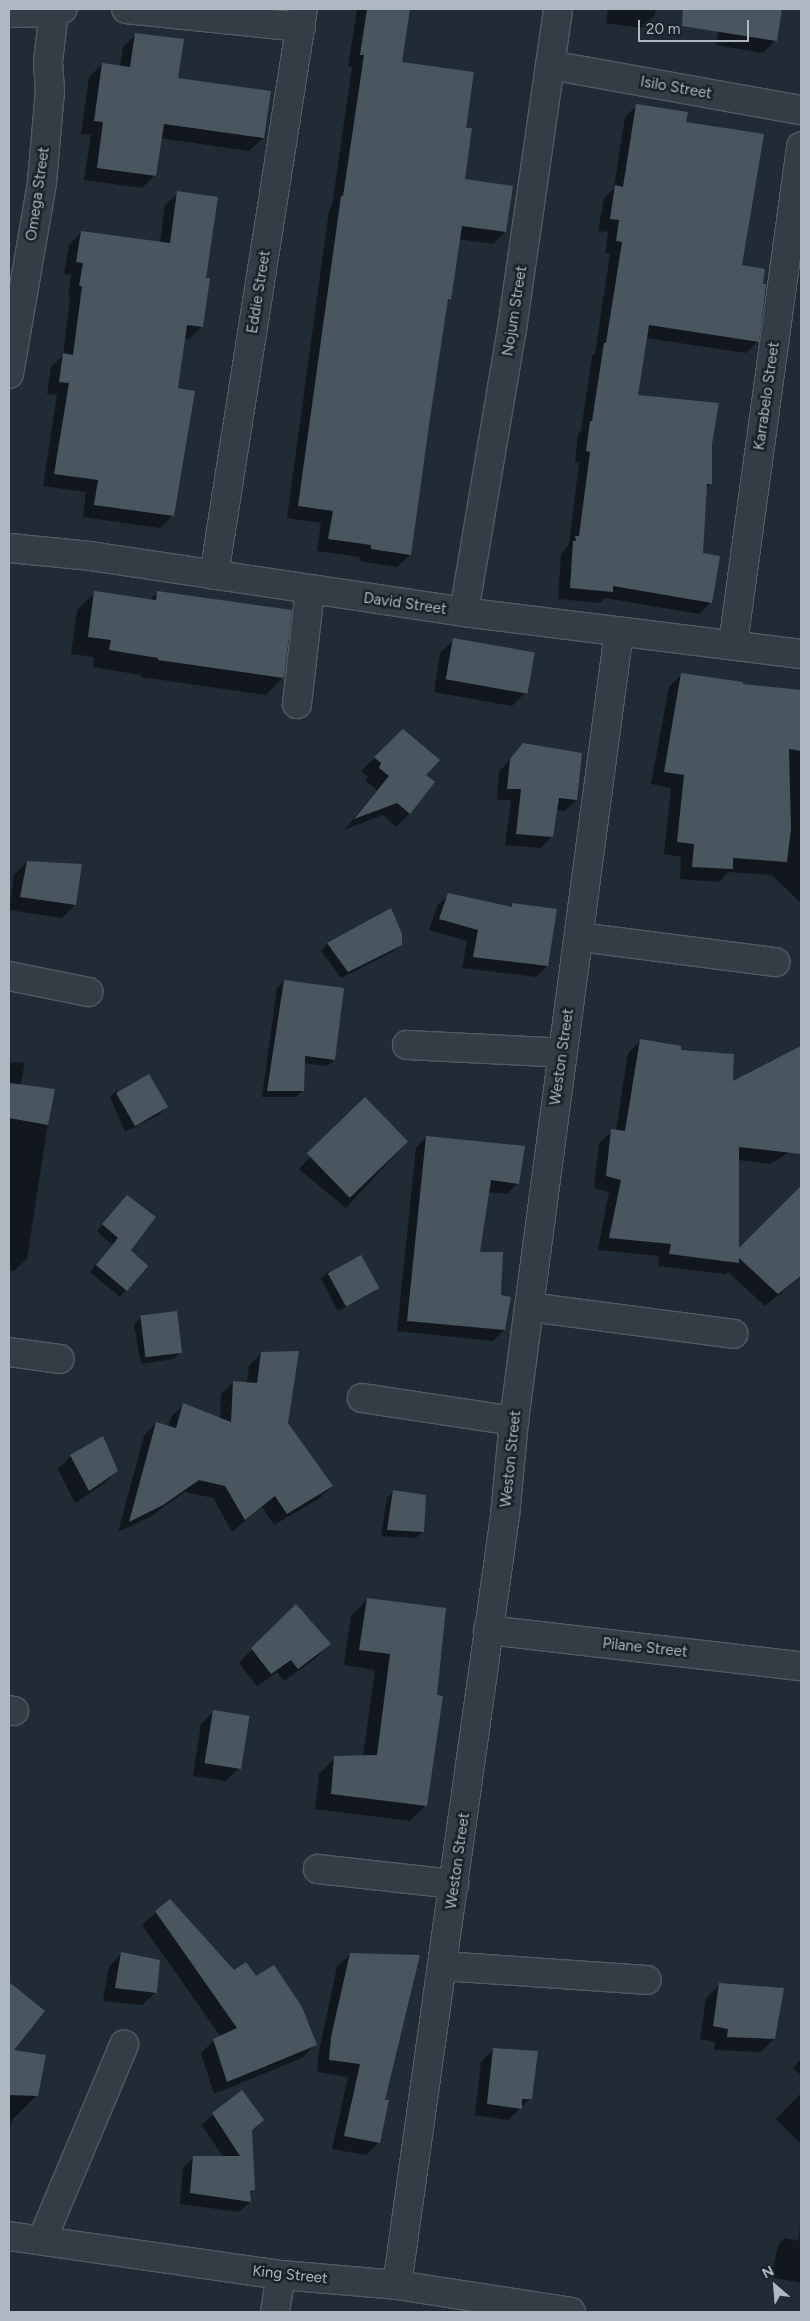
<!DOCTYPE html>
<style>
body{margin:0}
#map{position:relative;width:810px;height:2321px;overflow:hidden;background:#202b35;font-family:Figtree,sans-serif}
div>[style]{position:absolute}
.shadow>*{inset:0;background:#0007}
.building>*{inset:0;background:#495660;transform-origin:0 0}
.roads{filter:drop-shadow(1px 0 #515b63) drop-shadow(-1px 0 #515b63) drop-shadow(0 1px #515b63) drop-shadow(0 -1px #515b63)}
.minor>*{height:28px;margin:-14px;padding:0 14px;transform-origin:14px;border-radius:14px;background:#343d45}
.tertiary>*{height:28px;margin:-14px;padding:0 14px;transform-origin:14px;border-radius:14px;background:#343d45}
span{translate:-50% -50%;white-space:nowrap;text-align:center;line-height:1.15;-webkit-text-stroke:5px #19222a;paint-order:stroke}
.street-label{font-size:15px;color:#aeb8c2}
.frame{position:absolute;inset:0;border:10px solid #aeb8c2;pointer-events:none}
.north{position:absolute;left:750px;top:2261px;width:50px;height:50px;-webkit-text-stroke:4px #19222a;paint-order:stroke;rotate:333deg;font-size:14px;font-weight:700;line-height:20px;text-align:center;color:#aeb8c2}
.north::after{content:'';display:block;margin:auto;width:18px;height:22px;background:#aeb8c2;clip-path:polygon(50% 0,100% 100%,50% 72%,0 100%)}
.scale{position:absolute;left:638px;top:20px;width:111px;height:22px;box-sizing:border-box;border:2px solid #aeb8c2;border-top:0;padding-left:6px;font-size:15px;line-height:18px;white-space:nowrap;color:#aeb8c2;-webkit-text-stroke:4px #19222a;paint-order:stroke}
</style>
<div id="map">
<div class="shadow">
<div style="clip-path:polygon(357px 9px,408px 9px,400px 64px,465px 129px,463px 180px,505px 232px,493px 244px,458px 239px,450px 299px,446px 303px,410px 555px,397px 567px,359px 561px,360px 557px,317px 551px,321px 523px,287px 518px,329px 210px,332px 206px,352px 67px,348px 67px)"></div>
<div style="clip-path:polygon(608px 9px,656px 9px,655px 15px,641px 28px,606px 23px)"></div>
<div style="clip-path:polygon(722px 9px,781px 9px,776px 40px,763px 53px,716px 45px)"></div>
<div style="clip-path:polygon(136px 34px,177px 79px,263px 138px,249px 151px,160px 138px,155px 175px,142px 188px,84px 180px,91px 135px,81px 134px,89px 77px,102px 64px,120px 67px,123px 47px)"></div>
<div style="clip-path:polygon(637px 105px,685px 123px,741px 266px,757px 342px,746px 353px,646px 338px,637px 396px,710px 444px,710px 484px,706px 488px,702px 554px,711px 602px,699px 614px,605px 598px,600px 603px,558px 599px,561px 554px,569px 544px,579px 463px,575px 463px,578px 434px,581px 431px,592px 356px,595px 354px,610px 254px,605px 253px,608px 232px,598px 231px,604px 198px,614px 188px,625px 117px)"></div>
<div style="clip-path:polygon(178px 193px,205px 279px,202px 326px,189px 339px,184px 338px,176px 389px,173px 515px,160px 528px,83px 517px,86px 492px,43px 486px,57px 395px,47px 394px,51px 367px,63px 355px,70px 298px,68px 298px,71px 275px,64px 274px,69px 245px,81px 232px,160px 243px,165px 205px)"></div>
<div style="clip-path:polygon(158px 592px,283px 677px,266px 695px,141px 677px,141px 675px,93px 667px,94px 657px,71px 654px,77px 610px,95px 593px,150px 600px)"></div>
<div style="clip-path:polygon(454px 640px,525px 693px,512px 706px,434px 692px,440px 653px)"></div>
<div style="clip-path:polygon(682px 674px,742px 685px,801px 692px,801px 903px,772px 875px,728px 872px,719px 882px,680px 879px,681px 857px,664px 854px,671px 788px,651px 784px,669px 687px)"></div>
<div style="clip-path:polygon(403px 731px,424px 775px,409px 814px,396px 827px,383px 815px,344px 830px,377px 790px,366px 781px,368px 777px,361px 771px)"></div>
<div style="clip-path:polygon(523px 744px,576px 800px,565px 811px,556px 810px,552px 836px,541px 848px,505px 845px,511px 800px,497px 800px,499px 772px)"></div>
<div style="clip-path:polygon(27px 862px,75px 905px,62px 918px,9px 910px,14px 875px)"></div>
<div style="clip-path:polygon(449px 895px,509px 908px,513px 905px,547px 966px,536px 977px,462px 968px,467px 941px,429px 930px,437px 906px)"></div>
<div style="clip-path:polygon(390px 910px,401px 945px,394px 951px,341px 978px,321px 951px,328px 944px)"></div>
<div style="clip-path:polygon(284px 981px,334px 1060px,327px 1066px,304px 1063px,303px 1090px,296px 1097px,262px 1097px,277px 988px)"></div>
<div style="clip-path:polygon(640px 1041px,679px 1051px,732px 1083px,801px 1048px,801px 1145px,770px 1164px,738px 1160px,738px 1251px,801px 1188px,801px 1277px,765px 1306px,728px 1272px,725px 1274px,658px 1266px,659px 1256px,598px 1250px,609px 1192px,594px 1188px,599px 1143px,612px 1131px,616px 1131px,628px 1053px)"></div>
<div style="clip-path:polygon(25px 1062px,20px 1086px,53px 1090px,27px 1259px,14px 1271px,9px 1270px,9px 1063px)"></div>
<div style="clip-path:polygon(116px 1091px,166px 1107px,160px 1114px,125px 1132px,110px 1097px)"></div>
<div style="clip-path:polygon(353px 1111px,407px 1142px,346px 1208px,299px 1169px)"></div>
<div style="clip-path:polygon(426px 1137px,518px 1183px,507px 1194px,488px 1192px,479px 1253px,499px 1296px,504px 1330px,493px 1341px,397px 1331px,416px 1148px)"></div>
<div style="clip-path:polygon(121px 1203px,130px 1250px,126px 1290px,120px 1297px,90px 1272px,112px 1245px,97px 1231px)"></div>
<div style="clip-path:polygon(328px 1272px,378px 1288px,371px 1294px,338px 1311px,321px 1279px)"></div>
<div style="clip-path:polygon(140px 1318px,180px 1352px,174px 1359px,141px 1364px,134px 1325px)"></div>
<div style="clip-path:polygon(261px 1353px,287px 1423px,332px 1486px,320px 1498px,274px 1525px,262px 1507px,232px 1532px,213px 1498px,185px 1492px,150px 1517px,118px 1532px,144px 1436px,156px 1423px,168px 1427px,171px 1417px,183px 1405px,220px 1419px,221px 1394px,234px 1382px,247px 1383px,249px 1366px)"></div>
<div style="clip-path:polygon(71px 1456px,117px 1471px,104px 1484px,75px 1503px,58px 1469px)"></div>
<div style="clip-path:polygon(394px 1492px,423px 1531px,416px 1538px,381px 1536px,387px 1498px)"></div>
<div style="clip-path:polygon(367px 1600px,445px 1609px,426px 1805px,410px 1821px,315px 1809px,319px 1774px,335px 1758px,363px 1757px,375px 1670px,344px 1665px,351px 1616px)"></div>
<div style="clip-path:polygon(295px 1605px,329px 1644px,316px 1658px,284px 1681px,277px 1672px,257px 1686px,239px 1663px)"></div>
<div style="clip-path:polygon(214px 1711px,239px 1768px,226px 1781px,193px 1776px,201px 1724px)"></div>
<div style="clip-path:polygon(170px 1900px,234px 1972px,256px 1977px,315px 2045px,302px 2058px,214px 2094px,201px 2053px,214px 2040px,221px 2037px,142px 1925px)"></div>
<div style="clip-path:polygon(122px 1953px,156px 1992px,142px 2005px,103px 2001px,109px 1967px)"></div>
<div style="clip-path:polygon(350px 1954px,383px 2101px,379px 2142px,366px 2155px,332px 2149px,348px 2077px,317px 2072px,319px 2051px,337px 1967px)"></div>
<div style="clip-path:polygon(9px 1984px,44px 2012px,12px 2051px,37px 2095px,12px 2120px,9px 2135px)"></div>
<div style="clip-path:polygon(720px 1984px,774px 2039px,761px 2052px,714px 2050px,715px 2042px,700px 2039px,706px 1998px)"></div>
<div style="clip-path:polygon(493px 2050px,531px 2098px,508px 2120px,475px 2115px,481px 2062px)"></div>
<div style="clip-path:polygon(801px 2059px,801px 2075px,793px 2068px)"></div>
<div style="clip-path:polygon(801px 2093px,801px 2144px,776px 2119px)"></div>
<div style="clip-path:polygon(213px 2114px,250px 2131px,254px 2190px,249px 2194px,250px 2202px,239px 2212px,180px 2204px,183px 2168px,194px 2157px,223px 2157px,202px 2125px)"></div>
<div style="clip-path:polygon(801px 2220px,801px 2283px,771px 2277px,778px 2245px,785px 2238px,798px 2241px)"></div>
</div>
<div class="building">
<div style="clip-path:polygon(367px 9px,410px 9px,402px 62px,474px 72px,466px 128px,472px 128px,465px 179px,513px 186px,506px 232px,462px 226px,451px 300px,448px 299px,430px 418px,411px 555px,371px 549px,371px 545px,328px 539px,333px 511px,298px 506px,341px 196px,343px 196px,364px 55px,360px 55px)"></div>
<div style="clip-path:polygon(683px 9px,782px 9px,777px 41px,682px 26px)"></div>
<div style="clip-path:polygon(135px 33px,184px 39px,178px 78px,271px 91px,264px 138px,164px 124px,156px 176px,97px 168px,103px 122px,94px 121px,102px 63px,130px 67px)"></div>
<div style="clip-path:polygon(636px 104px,688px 112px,686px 122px,764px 134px,742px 265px,765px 269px,763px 284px,766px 284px,759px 342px,649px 325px,638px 395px,719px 403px,712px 444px,712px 484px,707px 484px,703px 553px,720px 556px,712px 603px,613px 586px,613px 592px,570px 588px,573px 541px,576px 541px,575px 536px,579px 536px,590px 452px,586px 451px,590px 421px,592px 421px,604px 343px,606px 343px,622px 242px,616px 241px,619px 220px,610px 219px,615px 185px,623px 187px)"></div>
<div style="clip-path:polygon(177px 191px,218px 197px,206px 278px,210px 278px,203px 327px,187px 325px,178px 388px,195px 391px,174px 516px,94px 505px,98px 480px,54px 474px,69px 383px,59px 382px,63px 353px,73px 355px,82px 286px,79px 286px,83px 263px,76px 262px,81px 231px,170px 243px)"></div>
<div style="clip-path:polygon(94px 591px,156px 600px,157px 591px,292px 610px,284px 678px,158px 660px,158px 658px,109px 650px,111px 640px,88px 637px)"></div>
<div style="left:453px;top:638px;width:83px;height:42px;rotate:10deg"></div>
<div style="clip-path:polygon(681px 673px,743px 682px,743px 684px,801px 690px,801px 751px,789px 749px,791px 829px,787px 862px,733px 858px,733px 869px,692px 867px,694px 844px,677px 842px,684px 775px,664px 772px)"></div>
<div style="clip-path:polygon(403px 729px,440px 760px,426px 775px,435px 782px,410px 814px,397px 803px,354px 819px,389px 776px,379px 768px,381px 763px,374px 757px)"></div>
<div style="clip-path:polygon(523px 743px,582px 753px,577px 800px,559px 798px,553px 837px,516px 834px,521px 789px,507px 789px,510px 759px)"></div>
<div style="clip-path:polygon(27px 861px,82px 864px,76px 905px,20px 897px)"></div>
<div style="clip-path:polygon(448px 893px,512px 907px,512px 903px,557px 909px,548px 966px,473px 957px,478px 930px,439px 919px)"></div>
<div style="clip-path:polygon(391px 908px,402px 934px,402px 945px,348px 972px,327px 943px)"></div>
<div style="clip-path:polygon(284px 980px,344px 988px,335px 1060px,305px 1056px,304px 1091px,267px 1091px)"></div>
<div style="clip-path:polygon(640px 1039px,681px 1046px,681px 1050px,734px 1054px,733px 1081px,801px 1046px,801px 1154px,739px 1147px,739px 1248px,801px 1186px,801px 1276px,778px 1294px,739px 1258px,739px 1263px,669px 1254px,671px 1244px,609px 1238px,621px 1180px,606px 1176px,611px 1129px,625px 1131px)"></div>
<div style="left:149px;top:1074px;width:38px;height:38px;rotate:60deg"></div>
<div style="clip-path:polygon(9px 1083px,55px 1089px,48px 1125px,9px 1118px)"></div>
<div style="left:365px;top:1097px;width:62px;height:81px;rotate:46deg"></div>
<div style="clip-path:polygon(426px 1136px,525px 1146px,519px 1184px,491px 1180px,480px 1252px,503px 1252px,501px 1295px,511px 1297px,505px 1330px,407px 1321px)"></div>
<div style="clip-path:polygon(127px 1195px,156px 1217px,131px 1250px,148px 1266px,127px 1291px,96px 1265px,118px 1238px,102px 1224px)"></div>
<div style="left:361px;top:1255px;width:38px;height:38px;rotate:61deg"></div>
<div style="left:177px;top:1311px;width:42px;height:37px;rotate:83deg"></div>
<div style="clip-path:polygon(299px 1351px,288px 1423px,333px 1486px,287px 1514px,275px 1496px,245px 1520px,225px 1486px,199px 1480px,163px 1505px,129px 1522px,156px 1422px,176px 1428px,183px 1403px,231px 1422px,233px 1381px,257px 1383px,261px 1352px)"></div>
<div style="clip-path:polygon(103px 1436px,118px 1471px,89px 1491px,70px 1455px)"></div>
<div style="clip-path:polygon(393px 1490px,426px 1495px,424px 1532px,387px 1530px)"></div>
<div style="clip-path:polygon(367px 1598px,446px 1608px,437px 1695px,443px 1696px,427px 1806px,331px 1794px,334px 1756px,377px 1755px,390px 1654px,359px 1650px)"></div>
<div style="clip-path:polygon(296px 1604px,331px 1644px,298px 1669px,291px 1660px,271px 1674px,251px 1648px)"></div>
<div style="left:213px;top:1710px;width:37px;height:54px;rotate:9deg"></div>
<div style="clip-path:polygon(170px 1899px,234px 1970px,246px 1962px,256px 1976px,274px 1965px,302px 2007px,317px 2045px,227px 2082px,213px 2039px,237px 2028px,155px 1911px)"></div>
<div style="clip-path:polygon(121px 1952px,160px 1960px,157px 1993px,115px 1988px)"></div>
<div style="clip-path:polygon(350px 1953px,420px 1955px,385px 2100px,389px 2100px,380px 2143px,344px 2136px,360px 2064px,329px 2060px,331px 2037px)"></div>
<div style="clip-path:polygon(9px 1982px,45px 2011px,14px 2050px,46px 2055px,38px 2096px,9px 2095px)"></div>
<div style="clip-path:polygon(719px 1983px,784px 1988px,775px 2039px,727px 2037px,728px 2029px,713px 2026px)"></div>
<div style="clip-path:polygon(493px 2048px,538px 2051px,532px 2099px,522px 2099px,522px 2109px,487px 2104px)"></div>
<div style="clip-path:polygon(242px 2090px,264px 2120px,252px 2130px,255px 2190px,250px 2191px,251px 2202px,190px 2193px,193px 2156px,240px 2156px,212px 2113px)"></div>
</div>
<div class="roads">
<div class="minor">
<div style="left:126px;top:9px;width:176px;rotate:5.9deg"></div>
<div style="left:9px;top:13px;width:45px;rotate:-1.3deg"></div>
<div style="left:54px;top:12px;width:9px;rotate:-18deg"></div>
<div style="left:550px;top:65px;width:255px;rotate:10.2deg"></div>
<div style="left:9px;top:374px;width:195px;rotate:-80.2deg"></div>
<div style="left:42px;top:182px;width:91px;rotate:-85deg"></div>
<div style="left:50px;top:91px;width:30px;rotate:-94deg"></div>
<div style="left:48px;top:61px;width:49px;rotate:-83deg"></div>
<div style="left:9px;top:548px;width:81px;rotate:5.6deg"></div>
<div style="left:90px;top:556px;width:378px;rotate:8.5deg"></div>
<div style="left:464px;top:612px;width:340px;rotate:7.1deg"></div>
<div style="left:214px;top:575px;width:573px;rotate:-81.06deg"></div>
<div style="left:464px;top:612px;width:287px;rotate:-80.4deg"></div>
<div style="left:512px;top:329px;width:323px;rotate:-81.8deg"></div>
<div style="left:733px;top:644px;width:502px;rotate:-82.21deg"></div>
<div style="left:297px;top:704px;width:115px;rotate:-83.5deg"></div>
<div style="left:579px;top:937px;width:198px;rotate:7.3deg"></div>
<div style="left:9px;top:976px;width:81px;rotate:11.4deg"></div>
<div style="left:407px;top:1045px;width:156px;rotate:2.9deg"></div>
<div style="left:529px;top:1307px;width:206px;rotate:7.5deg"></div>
<div style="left:9px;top:1352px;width:51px;rotate:7.8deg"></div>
<div style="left:362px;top:1398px;width:154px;rotate:8.6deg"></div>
<div style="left:488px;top:1630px;width:315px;rotate:6.6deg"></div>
<div style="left:9px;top:1710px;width:5px;rotate:11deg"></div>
<div style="left:318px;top:1869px;width:137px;rotate:6.3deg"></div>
<div style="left:442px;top:1966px;width:205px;rotate:3.9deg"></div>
<div style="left:42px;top:2240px;width:212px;rotate:-67.2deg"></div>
<div style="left:397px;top:2285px;width:777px;rotate:-82.01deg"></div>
<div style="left:505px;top:1516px;width:95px;rotate:-84.6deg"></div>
<div style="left:514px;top:1421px;width:115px;rotate:-82.5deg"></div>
<div style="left:529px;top:1307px;width:681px;rotate:-82.41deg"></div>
<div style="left:275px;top:2312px;width:37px;rotate:-81deg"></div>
</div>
<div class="tertiary">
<div style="left:9px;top:2236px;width:275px;rotate:8.2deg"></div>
<div style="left:281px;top:2275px;width:116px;rotate:4.9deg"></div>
<div style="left:397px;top:2285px;width:176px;rotate:8.8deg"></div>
</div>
</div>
<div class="street-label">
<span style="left:676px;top:88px;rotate:10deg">Isilo Street</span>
<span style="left:38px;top:194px;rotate:-82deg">Omega Street</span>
<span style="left:259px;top:292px;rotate:-81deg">Eddie Street</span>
<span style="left:515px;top:311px;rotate:-81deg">Nojum Street</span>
<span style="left:767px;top:396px;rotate:-82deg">Karrabelo Street</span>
<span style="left:405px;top:604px;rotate:8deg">David Street</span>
<span style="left:562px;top:1057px;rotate:-82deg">Weston Street</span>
<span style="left:511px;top:1459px;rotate:-84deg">Weston Street</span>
<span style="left:645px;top:1648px;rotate:6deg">Pilane Street</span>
<span style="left:458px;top:1861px;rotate:-82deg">Weston Street</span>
<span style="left:290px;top:2275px;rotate:6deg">King Street</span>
</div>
<div class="frame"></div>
<div class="north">N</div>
<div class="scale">20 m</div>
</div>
